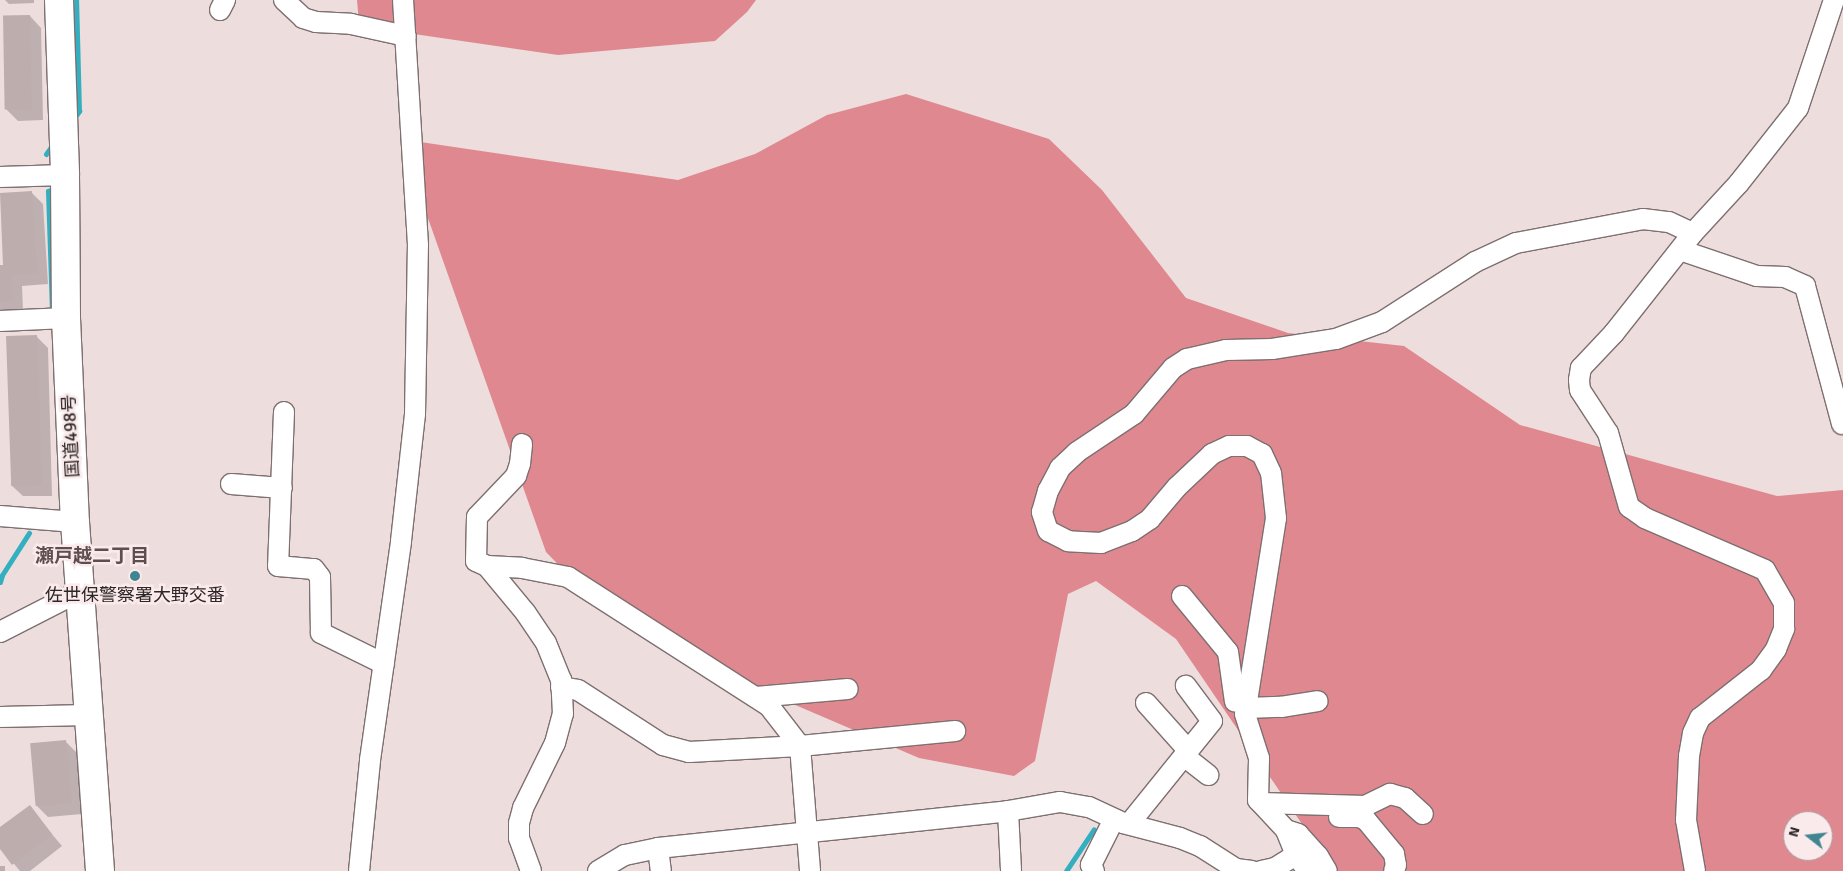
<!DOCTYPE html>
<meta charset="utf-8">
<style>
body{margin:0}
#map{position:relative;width:1843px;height:871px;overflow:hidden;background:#edd;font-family:Signika,"Noto Sans JP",sans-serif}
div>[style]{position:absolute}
.forest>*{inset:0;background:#df888f}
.shadow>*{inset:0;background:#0003}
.stream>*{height:5px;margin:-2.5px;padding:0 2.5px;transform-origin:2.5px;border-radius:2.5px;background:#33afbf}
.building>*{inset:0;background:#bdadad;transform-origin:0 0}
.roads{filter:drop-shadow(1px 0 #7e6f70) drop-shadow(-1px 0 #7e6f70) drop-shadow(0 1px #7e6f70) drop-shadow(0 -1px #7e6f70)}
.minor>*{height:20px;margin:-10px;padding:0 10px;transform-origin:10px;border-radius:10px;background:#fff}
.highway>*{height:28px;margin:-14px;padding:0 14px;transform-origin:14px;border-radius:14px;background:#fff}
.dots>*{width:14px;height:14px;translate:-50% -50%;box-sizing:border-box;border:2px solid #fbeaeb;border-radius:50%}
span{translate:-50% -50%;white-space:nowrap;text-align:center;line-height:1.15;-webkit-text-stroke:5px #fbeaeb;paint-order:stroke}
.street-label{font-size:18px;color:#2c2626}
.poi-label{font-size:18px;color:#2c2626}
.neighbourhood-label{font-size:19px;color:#5d4f50;font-weight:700}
.north{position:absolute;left:1783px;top:811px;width:50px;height:50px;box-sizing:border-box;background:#fbeaeb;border:1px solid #a89c9c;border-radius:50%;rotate:286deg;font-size:14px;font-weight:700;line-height:20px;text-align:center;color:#2c2626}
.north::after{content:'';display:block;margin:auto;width:18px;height:22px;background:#408690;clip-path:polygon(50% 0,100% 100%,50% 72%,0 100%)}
</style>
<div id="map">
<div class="forest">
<div style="clip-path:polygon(357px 0,756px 0,747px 12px,715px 41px,558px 55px,407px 33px,359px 24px)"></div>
<div style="clip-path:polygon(evenodd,906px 94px,1049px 139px,1102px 190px,1186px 298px,1288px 333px,1404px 346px,1520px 425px,1777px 496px,1843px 490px,1843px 871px,1334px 871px,1176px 639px,1096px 581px,1068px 594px,1035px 761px,1014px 776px,919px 758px,765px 692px,593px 600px,546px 552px,400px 139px,678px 180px,755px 154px,827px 115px,906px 94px,1793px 821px,1823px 821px,1823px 851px,1793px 851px,1793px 821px)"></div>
</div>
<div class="shadow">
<div style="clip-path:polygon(5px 0,34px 0,34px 3px,9px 4px)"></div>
<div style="clip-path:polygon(30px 16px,41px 28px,43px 120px,18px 121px,6px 109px)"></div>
<div style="clip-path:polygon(32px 193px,43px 204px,48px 284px,22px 286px,23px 311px,0 312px,0 267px,4px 266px)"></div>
<div style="clip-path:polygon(36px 336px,48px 348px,52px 496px,23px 496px,11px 485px)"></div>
<div style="clip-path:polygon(65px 741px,77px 753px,82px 814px,48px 817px,37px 806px)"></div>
<div style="clip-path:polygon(29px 807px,62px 846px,30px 871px,20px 871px,0 847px,0 829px)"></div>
</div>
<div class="stream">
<div style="left:74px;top:118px;width:9px;rotate:-54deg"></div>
<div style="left:79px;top:111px;width:111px;rotate:-91.5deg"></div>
<div style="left:46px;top:154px;width:12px;rotate:-55deg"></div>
<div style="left:51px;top:190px;width:3px;rotate:162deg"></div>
<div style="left:48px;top:191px;width:119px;rotate:88.1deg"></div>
<div style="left:0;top:582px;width:7px;rotate:-74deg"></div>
<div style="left:2px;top:575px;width:50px;rotate:-57.3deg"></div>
<div style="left:1066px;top:871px;width:50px;rotate:-56.3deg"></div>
</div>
<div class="building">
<div style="left:30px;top:15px;width:94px;height:27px;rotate:89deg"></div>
<div style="clip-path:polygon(32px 191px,37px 273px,11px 275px,12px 300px,0 301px,0 265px,3px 265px,0 193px)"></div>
<div style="left:37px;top:335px;width:150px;height:31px;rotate:88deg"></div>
<div style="left:66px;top:740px;width:63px;height:36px;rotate:85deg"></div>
<div style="clip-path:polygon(30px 805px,52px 834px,12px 865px,0 849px,0 827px)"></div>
<div style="left:0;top:866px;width:5px;height:5px"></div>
</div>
<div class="roads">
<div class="minor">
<div style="left:284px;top:0;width:26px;rotate:43deg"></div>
<div style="left:303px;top:18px;width:14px;rotate:17deg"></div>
<div style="left:316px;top:22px;width:35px;rotate:3deg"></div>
<div style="left:351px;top:24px;width:56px;rotate:12.3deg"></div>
<div style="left:220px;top:10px;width:11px;rotate:-63deg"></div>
<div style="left:0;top:177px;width:65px;rotate:-1.8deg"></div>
<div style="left:1680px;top:250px;width:81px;rotate:18.7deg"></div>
<div style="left:1757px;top:276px;width:28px;rotate:2deg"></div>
<div style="left:1785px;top:277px;width:22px;rotate:24deg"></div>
<div style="left:1805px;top:286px;width:143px;rotate:75deg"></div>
<div style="left:0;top:321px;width:66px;rotate:-2.6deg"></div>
<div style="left:284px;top:412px;width:154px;rotate:92.2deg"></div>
<div style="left:278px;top:566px;width:36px;rotate:5deg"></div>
<div style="left:314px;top:569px;width:10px;rotate:53deg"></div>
<div style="left:320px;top:577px;width:56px;rotate:89deg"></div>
<div style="left:321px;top:633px;width:70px;rotate:26.2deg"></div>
<div style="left:231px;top:484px;width:51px;rotate:4.5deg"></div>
<div style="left:0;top:516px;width:75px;rotate:4.6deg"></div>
<div style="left:487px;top:566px;width:12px;rotate:-156deg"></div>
<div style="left:476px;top:561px;width:44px;rotate:-88.7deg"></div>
<div style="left:477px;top:517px;width:57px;rotate:-46.4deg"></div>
<div style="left:516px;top:476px;width:13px;rotate:-72deg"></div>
<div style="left:520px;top:464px;width:20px;rotate:-84deg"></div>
<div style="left:1182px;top:596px;width:72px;rotate:50.6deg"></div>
<div style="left:1228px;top:652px;width:50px;rotate:82deg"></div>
<div style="left:0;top:632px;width:90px;rotate:-27.1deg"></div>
<div style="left:561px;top:687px;width:17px;rotate:10deg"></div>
<div style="left:578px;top:690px;width:101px;rotate:32.9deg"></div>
<div style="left:663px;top:745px;width:27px;rotate:15deg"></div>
<div style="left:689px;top:752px;width:111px;rotate:-3.1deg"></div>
<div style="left:800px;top:746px;width:156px;rotate:-5.5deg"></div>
<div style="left:756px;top:697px;width:92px;rotate:-5deg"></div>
<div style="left:1146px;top:703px;width:63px;rotate:48.2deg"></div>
<div style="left:1246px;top:708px;width:35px;rotate:-2deg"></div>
<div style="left:1281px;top:707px;width:37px;rotate:-9deg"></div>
<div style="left:0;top:717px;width:88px;rotate:-1.3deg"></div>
<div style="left:1184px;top:756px;width:31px;rotate:38deg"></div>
<div style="left:1261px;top:803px;width:104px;rotate:1.7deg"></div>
<div style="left:1365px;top:806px;width:28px;rotate:-26deg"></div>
<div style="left:1390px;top:794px;width:16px;rotate:15deg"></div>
<div style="left:1405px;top:798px;width:24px;rotate:42deg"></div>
<div style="left:1008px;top:811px;width:60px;rotate:87.1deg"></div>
<div style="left:1339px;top:817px;width:20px"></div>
<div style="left:1359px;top:817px;width:8px;rotate:23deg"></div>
<div style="left:1366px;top:820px;width:44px;rotate:50.5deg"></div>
<div style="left:1394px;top:854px;width:11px;rotate:80deg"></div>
<div style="left:1396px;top:865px;width:6px;rotate:108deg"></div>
<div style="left:1129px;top:824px;width:132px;rotate:-51.1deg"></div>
<div style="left:1212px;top:721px;width:44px;rotate:-126.6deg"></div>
<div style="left:1286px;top:830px;width:13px;rotate:18deg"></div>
<div style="left:1298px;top:834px;width:30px;rotate:48deg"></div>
<div style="left:1318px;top:856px;width:17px;rotate:59deg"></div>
<div style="left:658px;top:848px;width:23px;rotate:83deg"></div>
<div style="left:359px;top:871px;width:112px;rotate:-84.3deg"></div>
<div style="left:370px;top:760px;width:221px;rotate:-81.9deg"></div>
<div style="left:401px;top:541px;width:128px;rotate:-83.7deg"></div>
<div style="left:415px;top:414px;width:169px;rotate:-89deg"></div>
<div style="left:418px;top:245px;width:245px;rotate:-93.5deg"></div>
<div style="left:531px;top:871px;width:35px;rotate:-110deg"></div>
<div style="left:519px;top:838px;width:15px;rotate:-90deg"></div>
<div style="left:519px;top:823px;width:16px;rotate:-75deg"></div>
<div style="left:523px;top:808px;width:72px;rotate:-63.8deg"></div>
<div style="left:555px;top:743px;width:30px;rotate:-75deg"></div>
<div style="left:563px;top:714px;width:34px;rotate:-93deg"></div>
<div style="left:561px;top:680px;width:40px;rotate:-112deg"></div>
<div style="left:546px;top:643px;width:37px;rotate:-124deg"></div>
<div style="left:525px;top:612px;width:60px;rotate:-129.6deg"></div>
<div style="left:487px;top:566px;width:35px;rotate:3deg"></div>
<div style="left:522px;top:568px;width:47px;rotate:11.1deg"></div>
<div style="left:568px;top:577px;width:239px;rotate:32.7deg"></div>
<div style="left:769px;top:706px;width:51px;rotate:52.2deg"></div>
<div style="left:800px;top:746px;width:125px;rotate:85.4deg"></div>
<div style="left:598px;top:871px;width:31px;rotate:-31deg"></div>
<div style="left:625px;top:855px;width:34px;rotate:-12deg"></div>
<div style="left:658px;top:848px;width:352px;rotate:-6deg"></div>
<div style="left:1008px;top:811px;width:53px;rotate:-9.8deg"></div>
<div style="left:1060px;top:802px;width:29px;rotate:10deg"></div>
<div style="left:1089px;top:807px;width:38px;rotate:25deg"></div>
<div style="left:1123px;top:823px;width:59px;rotate:14.7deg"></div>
<div style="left:1180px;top:838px;width:22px;rotate:22deg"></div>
<div style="left:1200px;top:846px;width:43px;rotate:32.6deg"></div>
<div style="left:1236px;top:869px;width:16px;rotate:7deg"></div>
<div style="left:1094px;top:871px;width:7px;rotate:-117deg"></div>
<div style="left:1091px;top:865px;width:51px;rotate:-63.4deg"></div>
<div style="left:1261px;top:871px;width:14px;rotate:-12deg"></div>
<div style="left:1275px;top:868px;width:25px;rotate:-32deg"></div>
<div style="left:1308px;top:871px;width:20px;rotate:-127deg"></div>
<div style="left:1296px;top:855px;width:27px;rotate:-112deg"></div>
<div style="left:1286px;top:830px;width:41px;rotate:-133deg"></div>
<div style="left:1258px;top:800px;width:42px;rotate:-88.6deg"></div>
<div style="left:1259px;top:758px;width:46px;rotate:-107.7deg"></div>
<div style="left:1245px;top:714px;width:198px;rotate:-81deg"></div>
<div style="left:1276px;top:518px;width:45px;rotate:-96.3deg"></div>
<div style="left:1271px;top:473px;width:21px;rotate:-115deg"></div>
<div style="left:1262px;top:454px;width:17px;rotate:-152deg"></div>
<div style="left:1247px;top:446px;width:18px;rotate:180deg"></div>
<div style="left:1229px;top:446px;width:19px;rotate:155deg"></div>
<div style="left:1212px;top:454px;width:48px;rotate:136.7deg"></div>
<div style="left:1177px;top:487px;width:42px;rotate:130.2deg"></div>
<div style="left:1150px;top:519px;width:22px;rotate:146deg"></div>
<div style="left:1132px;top:531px;width:33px;rotate:159deg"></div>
<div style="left:1101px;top:543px;width:33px;rotate:-177deg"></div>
<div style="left:1068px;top:541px;width:22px;rotate:-153deg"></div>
<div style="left:1048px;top:531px;width:20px;rotate:-108deg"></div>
<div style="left:1042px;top:512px;width:22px;rotate:-74deg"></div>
<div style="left:1048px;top:491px;width:26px;rotate:-62deg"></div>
<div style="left:1060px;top:468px;width:23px;rotate:-43deg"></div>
<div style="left:1077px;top:452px;width:69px;rotate:-33.7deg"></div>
<div style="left:1134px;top:414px;width:60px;rotate:-49.7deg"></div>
<div style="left:1173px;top:368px;width:17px;rotate:-33deg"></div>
<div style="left:1187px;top:359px;width:40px;rotate:-13deg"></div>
<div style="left:1226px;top:350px;width:46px;rotate:-1.2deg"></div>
<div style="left:1272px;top:349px;width:65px;rotate:-8.9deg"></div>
<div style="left:1336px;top:339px;width:49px;rotate:-20.3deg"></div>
<div style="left:1382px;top:322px;width:111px;rotate:-32.8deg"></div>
<div style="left:1475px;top:262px;width:45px;rotate:-24.9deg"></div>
<div style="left:1516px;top:243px;width:129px;rotate:-10.7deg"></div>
<div style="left:1643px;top:219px;width:26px;rotate:7deg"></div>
<div style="left:1669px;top:222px;width:26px;rotate:25deg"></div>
<div style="left:1695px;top:871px;width:52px;rotate:-100deg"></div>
<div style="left:1686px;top:820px;width:64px;rotate:-87.3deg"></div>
<div style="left:1689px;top:756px;width:23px;rotate:-80deg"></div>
<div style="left:1693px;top:733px;width:17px;rotate:-65deg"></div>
<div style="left:1700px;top:718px;width:78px;rotate:-38.2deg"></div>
<div style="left:1761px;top:670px;width:26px;rotate:-54deg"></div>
<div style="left:1776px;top:649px;width:22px;rotate:-68deg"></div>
<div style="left:1784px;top:629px;width:26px;rotate:-90deg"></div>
<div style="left:1784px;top:603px;width:38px;rotate:-120deg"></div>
<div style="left:1765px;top:570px;width:131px;rotate:-156.6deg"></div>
<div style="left:1645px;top:518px;width:19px;rotate:-145deg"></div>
<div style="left:1629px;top:507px;width:77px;rotate:-105.8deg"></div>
<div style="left:1608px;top:433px;width:51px;rotate:-123.1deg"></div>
<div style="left:1580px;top:390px;width:10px;rotate:-96deg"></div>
<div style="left:1579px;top:380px;width:12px;rotate:-81deg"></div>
<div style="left:1581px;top:368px;width:48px;rotate:-46.7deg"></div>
<div style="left:1614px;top:333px;width:127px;rotate:-51.7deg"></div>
<div style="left:1693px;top:233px;width:68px;rotate:-47.4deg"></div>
<div style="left:1739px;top:183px;width:95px;rotate:-51.8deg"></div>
<div style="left:1798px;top:108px;width:114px;rotate:-71.6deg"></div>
</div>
<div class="highway">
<div style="left:59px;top:0;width:175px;rotate:88deg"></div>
<div style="left:65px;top:175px;width:143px;rotate:89.6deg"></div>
<div style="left:66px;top:318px;width:204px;rotate:87.5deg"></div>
<div style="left:75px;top:522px;width:350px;rotate:85.9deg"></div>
</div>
</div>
<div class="dots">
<div style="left:135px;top:576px;background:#408690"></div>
</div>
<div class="street-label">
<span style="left:71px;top:436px;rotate:-93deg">国道498号</span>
</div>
<div class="poi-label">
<span style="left:135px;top:595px">佐世保警察署大野交番</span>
</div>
<div class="neighbourhood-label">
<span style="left:92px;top:557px">瀬戸越二丁目</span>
</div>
<div class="north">N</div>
</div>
